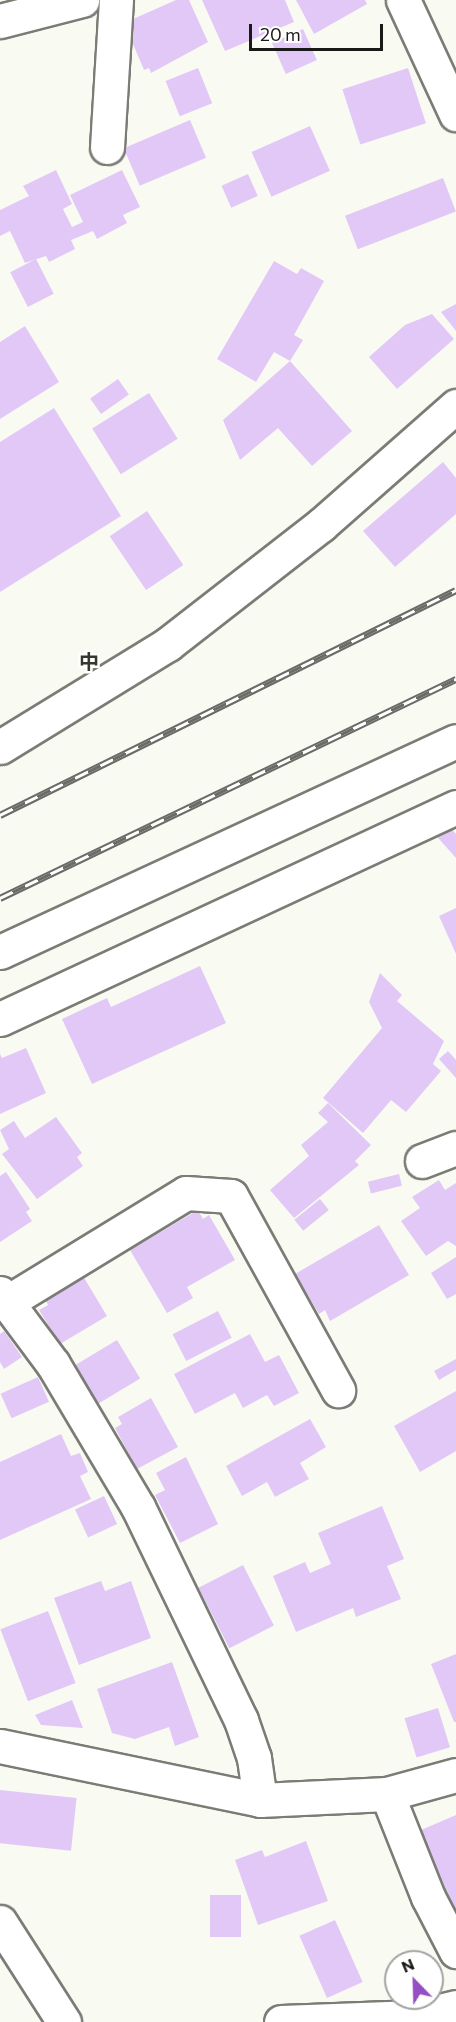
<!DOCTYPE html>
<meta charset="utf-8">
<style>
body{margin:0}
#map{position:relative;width:456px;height:2022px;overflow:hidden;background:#f9fbf3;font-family:Commissioner,"Noto Sans JP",sans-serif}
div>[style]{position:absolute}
.building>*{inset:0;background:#e2c8f7;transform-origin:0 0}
.roads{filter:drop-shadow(2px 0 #7a7c75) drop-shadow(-2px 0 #7a7c75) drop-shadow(0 2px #7a7c75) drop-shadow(0 -2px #7a7c75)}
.minor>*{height:33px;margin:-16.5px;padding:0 16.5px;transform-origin:16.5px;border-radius:16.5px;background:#fff}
.rail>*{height:7px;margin-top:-3.5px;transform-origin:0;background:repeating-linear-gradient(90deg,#fff 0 14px,#6a6b66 0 28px);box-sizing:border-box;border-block:2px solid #6a6b66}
span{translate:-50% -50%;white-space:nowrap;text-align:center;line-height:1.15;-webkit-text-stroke:5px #fff;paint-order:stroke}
.quarter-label{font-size:20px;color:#353630;font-weight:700}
.north{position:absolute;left:384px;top:1950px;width:60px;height:60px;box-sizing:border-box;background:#fff;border:2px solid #a3a3a2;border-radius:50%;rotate:337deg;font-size:16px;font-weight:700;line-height:24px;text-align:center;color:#191a17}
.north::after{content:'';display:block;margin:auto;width:21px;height:27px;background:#964fc3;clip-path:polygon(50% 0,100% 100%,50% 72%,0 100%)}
.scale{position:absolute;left:249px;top:24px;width:134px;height:27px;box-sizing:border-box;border:3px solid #191a17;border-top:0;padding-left:8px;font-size:18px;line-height:21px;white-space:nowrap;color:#191a17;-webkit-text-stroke:4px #fff;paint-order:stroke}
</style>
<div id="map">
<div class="building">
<div style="clip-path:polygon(176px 0,189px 0,208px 42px,151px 73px,149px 68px,144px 70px,124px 23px)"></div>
<div style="clip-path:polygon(202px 0,285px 0,294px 22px,225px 51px)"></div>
<div style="clip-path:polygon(296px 0,365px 0,367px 4px,314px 34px)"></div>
<div style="left:303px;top:29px;width:34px;height:34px;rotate:66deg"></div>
<div style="left:198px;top:68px;width:38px;height:35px;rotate:68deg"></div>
<div style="left:408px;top:68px;width:58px;height:69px;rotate:72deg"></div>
<div style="left:190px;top:120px;width:41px;height:72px;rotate:67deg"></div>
<div style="left:310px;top:126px;width:49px;height:64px;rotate:66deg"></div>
<div style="clip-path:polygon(56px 170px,72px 204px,63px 209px,72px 227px,83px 222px,70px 195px,122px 170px,140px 207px,123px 215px,127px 223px,97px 239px,93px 231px,71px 240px,75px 249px,49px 262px,46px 256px,25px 263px,10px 231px,0 236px,0 210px,29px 196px,23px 186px)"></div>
<div style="left:248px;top:174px;width:24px;height:29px;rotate:66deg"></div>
<div style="left:443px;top:178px;width:36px;height:105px;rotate:69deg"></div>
<div style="left:36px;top:259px;width:39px;height:29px;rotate:63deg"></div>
<div style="clip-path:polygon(274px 261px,297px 274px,301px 268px,324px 281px,294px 335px,303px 340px,290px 361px,274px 352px,256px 382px,217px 359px)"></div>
<div style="clip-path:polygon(456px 304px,456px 331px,441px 312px)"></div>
<div style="clip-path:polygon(432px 314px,454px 339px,397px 389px,369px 357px,405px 325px)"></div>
<div style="clip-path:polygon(25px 326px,59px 382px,0 419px,0 342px)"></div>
<div style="clip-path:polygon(290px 361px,352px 431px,312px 466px,278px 428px,240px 460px,223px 420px)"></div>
<div style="left:118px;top:379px;width:19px;height:34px;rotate:55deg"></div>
<div style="left:149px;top:393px;width:54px;height:67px;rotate:58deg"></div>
<div style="clip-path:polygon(54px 408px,121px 516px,0 592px,0 442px)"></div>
<div style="clip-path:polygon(443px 462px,456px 478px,456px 514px,395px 567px,363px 531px)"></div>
<div style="left:147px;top:511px;width:65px;height:45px;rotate:56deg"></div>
<div style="clip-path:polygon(443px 819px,456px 834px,456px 858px,431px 830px)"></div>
<div style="clip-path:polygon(456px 908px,456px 954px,439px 916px)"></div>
<div style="clip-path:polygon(200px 966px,226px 1023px,92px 1084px,62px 1019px,107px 998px,111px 1007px)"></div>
<div style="clip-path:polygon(380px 973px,402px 995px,397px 1001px,444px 1041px,433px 1064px,441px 1071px,406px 1112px,391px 1100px,363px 1133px,323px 1098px,382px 1028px,369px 1002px)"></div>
<div style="clip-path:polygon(26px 1048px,46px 1093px,0 1114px,0 1054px,2px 1058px)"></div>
<div style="clip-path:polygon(448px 1051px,456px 1060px,456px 1078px,439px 1059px)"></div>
<div style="clip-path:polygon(328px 1103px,371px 1145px,355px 1161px,359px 1165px,294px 1218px,270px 1190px,309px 1156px,301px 1145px,328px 1122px,318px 1113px)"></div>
<div style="clip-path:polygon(56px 1117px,82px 1153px,77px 1157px,83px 1166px,37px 1199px,2px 1154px,9px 1149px,0 1130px,14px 1121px,25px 1138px)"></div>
<div style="clip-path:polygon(6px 1172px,30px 1209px,26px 1212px,32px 1221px,0 1242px,0 1176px)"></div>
<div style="left:399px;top:1174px;width:12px;height:32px;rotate:76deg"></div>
<div style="clip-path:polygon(439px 1180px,445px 1190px,456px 1183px,456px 1246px,448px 1241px,426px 1256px,401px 1221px,420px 1208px,412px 1197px)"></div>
<div style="left:320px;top:1199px;width:14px;height:33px;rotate:51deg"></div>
<div style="clip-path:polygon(198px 1210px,203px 1219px,209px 1215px,235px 1260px,187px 1287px,193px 1298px,167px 1313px,130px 1250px)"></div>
<div style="clip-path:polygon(379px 1225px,409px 1275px,330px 1321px,325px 1310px,319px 1314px,295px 1274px)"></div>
<div style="clip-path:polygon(456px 1257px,456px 1294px,447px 1299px,431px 1273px)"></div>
<div style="clip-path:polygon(83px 1276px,107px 1316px,60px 1344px,39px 1310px,48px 1305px,45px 1299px)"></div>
<div style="left:218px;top:1311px;width:30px;height:51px;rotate:63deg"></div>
<div style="clip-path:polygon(4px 1331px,22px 1357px,4px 1369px,0 1362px,0 1334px)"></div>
<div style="clip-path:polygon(250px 1334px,265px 1362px,279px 1355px,299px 1393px,274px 1406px,267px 1395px,243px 1408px,235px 1393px,195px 1414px,174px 1374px)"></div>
<div style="left:117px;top:1340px;width:45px;height:49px;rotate:59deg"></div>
<div style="clip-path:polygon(456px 1359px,456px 1370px,439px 1380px,434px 1371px)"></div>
<div style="left:38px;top:1377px;width:27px;height:41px;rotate:66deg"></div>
<div style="clip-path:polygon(456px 1391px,456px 1451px,420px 1472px,394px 1426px)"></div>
<div style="clip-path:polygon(151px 1398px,178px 1447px,137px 1469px,115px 1428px,122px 1424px,118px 1417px)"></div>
<div style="clip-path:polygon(310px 1419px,326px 1447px,300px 1463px,309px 1479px,275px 1497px,267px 1482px,242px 1496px,226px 1466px)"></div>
<div style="clip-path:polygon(61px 1434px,71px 1456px,80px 1453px,88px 1472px,80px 1476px,91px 1499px,0 1540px,0 1462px)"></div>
<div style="clip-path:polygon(186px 1457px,218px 1524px,180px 1543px,155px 1495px,165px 1490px,156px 1473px)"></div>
<div style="left:104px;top:1496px;width:31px;height:32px;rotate:65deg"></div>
<div style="clip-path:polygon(382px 1506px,404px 1559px,387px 1566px,401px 1599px,356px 1617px,353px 1608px,296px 1632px,273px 1576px,305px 1562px,310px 1573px,331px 1564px,318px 1533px)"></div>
<div style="left:243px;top:1565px;width:68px;height:50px;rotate:63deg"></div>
<div style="clip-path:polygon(101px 1581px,105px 1591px,131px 1581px,151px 1638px,79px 1665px,54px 1598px)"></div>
<div style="left:48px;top:1611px;width:77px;height:51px;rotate:69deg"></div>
<div style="clip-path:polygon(456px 1654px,456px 1722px,454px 1722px,431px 1664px)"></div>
<div style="clip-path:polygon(172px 1662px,199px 1737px,175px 1746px,169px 1727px,135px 1739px,112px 1733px,97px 1689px)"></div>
<div style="clip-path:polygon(72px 1700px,83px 1728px,41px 1725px,35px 1715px)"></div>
<div style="left:438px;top:1708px;width:41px;height:35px;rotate:73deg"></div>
<div style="left:0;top:1790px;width:77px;height:53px;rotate:6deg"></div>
<div style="clip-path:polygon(456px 1815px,456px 1914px,421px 1830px)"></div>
<div style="clip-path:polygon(306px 1841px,328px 1901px,258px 1925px,235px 1860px,262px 1850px,265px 1857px)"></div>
<div style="left:210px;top:1895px;width:31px;height:42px"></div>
<div style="left:335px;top:1920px;width:68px;height:39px;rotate:66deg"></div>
</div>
<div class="roads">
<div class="minor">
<div style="left:403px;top:0;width:126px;rotate:65.1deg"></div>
<div style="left:0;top:21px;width:85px;rotate:-14.4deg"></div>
<div style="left:107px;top:147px;width:147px;rotate:-86.5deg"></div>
<div style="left:0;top:747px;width:197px;rotate:-31.5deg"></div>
<div style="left:168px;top:644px;width:194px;rotate:-37.9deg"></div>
<div style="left:321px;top:525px;width:180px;rotate:-41.4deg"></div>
<div style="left:0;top:952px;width:502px;rotate:-24.83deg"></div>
<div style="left:0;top:1019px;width:503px;rotate:-24.93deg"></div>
<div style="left:422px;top:1161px;width:36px;rotate:-21deg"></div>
<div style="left:0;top:1293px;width:89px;rotate:53.3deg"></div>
<div style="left:53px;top:1364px;width:166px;rotate:59.3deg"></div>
<div style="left:138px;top:1507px;width:237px;rotate:64.2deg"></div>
<div style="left:241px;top:1720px;width:40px;rotate:71.1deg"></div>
<div style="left:254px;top:1758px;width:42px;rotate:81.9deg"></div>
<div style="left:9px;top:1301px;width:207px;rotate:-31.4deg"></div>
<div style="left:186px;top:1193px;width:45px;rotate:3.8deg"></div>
<div style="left:231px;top:1196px;width:222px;rotate:61.1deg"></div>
<div style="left:0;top:1746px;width:266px;rotate:11.7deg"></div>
<div style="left:260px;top:1800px;width:127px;rotate:-2.7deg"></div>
<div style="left:387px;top:1794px;width:72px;rotate:-15.4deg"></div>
<div style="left:387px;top:1794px;width:111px;rotate:68.3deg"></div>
<div style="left:428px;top:1897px;width:61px;rotate:62.6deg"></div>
<div style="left:0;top:1922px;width:119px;rotate:57.4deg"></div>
<div style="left:281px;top:2022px;width:134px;rotate:-2.1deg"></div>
<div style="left:415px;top:2017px;width:42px;rotate:-13.7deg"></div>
</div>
</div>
<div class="rail">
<div style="left:0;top:815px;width:508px;rotate:-26.26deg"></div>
<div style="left:0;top:898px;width:506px;rotate:-25.65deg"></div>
</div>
<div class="quarter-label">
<span style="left:89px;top:661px">中</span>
</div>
<div class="north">N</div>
<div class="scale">20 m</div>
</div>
